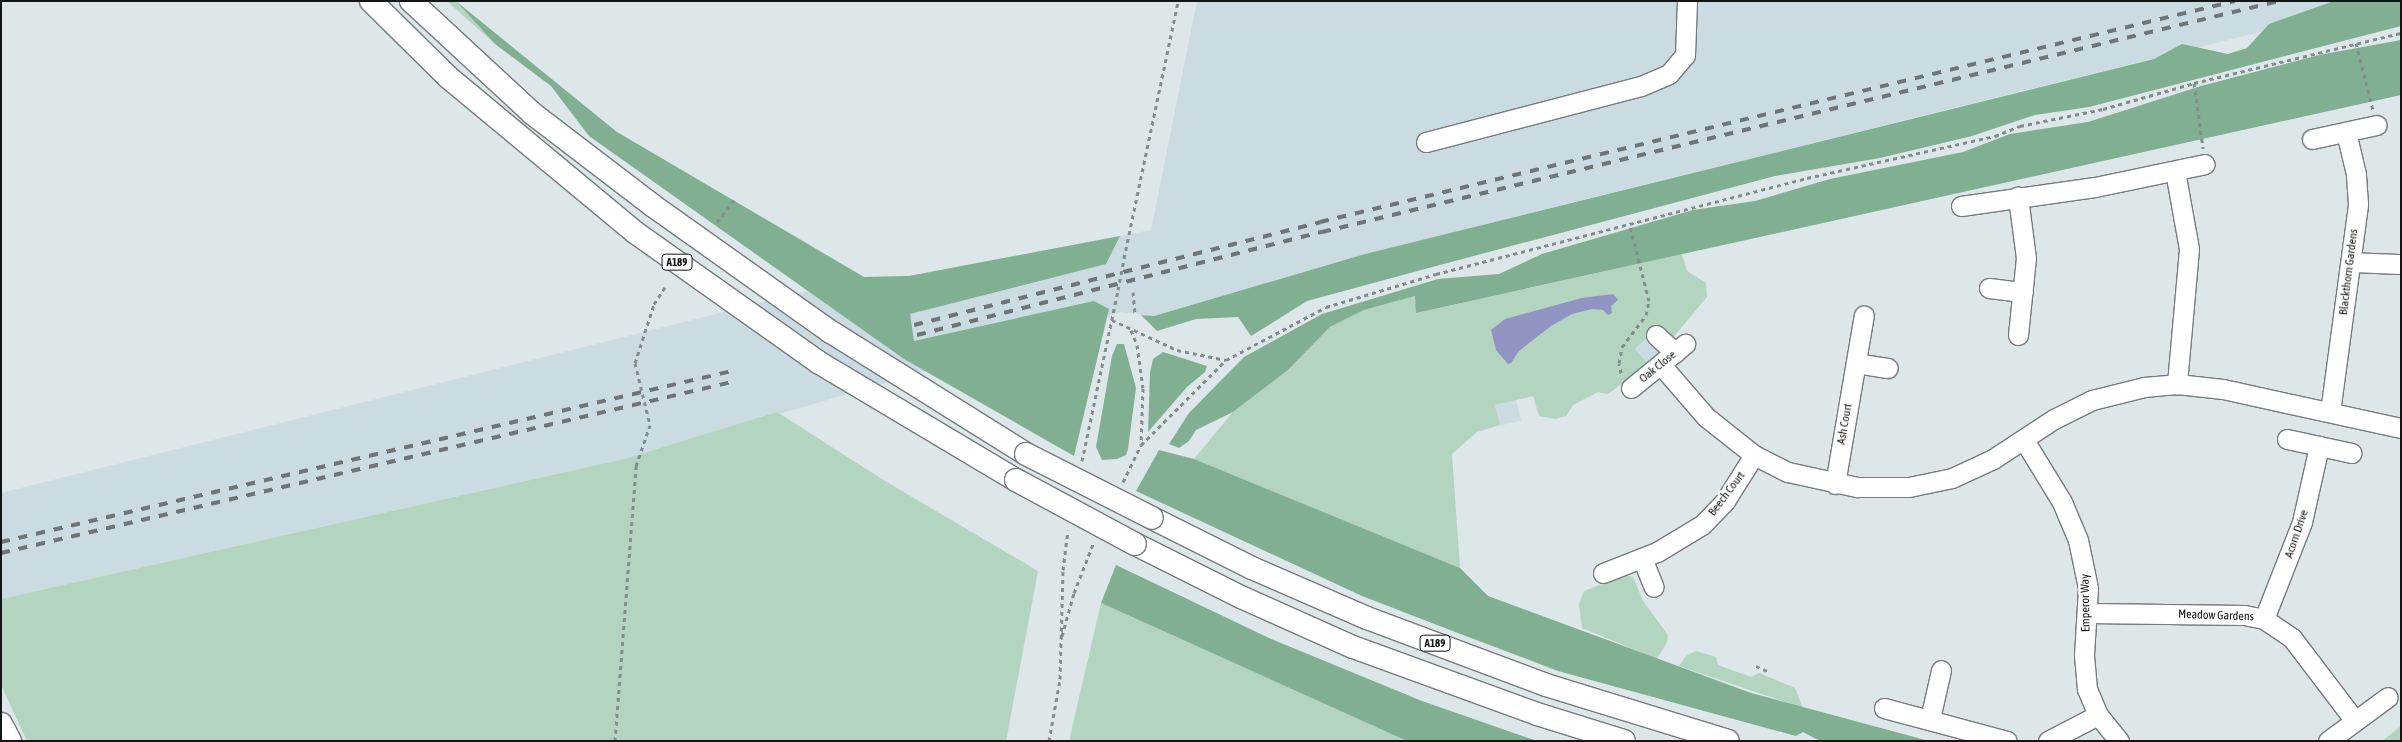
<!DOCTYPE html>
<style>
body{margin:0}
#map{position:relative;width:2402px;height:742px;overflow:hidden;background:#dde6e9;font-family:"Asap Condensed",sans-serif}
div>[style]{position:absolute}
.built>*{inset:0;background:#cadce1;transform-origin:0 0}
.green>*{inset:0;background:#b3d4be}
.forest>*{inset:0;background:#80af91}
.water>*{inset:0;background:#9194c2}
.path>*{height:3px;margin-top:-1.5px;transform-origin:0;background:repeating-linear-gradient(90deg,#858c8e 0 4px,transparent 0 8px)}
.roads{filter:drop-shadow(1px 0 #747c7e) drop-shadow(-1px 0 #747c7e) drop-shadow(0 1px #747c7e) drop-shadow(0 -1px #747c7e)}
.minor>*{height:19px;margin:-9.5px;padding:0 9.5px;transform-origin:9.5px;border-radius:9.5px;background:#fff}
.major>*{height:22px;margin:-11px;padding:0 11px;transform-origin:11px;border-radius:11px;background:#fff}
.rail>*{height:4px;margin-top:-2px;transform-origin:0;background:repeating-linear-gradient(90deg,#6f7577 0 9px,transparent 0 18px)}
.path-bridge>*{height:3px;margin-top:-1.5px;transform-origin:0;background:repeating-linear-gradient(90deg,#858c8e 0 4px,transparent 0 8px)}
.bridges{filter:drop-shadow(1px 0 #747c7e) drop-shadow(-1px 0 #747c7e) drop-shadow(0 1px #747c7e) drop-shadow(0 -1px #747c7e)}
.major-bridge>*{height:22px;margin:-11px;padding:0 11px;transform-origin:11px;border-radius:11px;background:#fff}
span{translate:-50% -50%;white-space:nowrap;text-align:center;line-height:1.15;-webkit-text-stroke:5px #fff;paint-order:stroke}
.shield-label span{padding:1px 4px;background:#fff;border:1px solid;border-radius:4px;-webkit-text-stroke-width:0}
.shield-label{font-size:11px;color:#121516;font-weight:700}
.street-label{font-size:12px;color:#121516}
.frame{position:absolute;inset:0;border:2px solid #121516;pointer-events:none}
</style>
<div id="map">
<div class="built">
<div style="clip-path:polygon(1197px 1px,2385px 1px,1365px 254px,1154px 316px,1120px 312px,1098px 321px,628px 458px,1px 599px,1px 493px,864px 277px,909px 276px,1151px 230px)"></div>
<div style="left:1650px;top:335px;width:20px;height:22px;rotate:45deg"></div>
<div style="left:1516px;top:400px;width:21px;height:22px;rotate:76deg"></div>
</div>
<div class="green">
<div style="clip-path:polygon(447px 1px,457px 1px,495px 44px)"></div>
<div style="clip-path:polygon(1682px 254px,1687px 271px,1706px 283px,1707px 297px,1671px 340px,1657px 328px,1635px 349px,1648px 364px,1608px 394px,1598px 392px,1573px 405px,1566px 416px,1556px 419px,1539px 416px,1533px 396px,1495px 405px,1500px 425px,1477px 432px,1452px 454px,1460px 568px,1194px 459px,1233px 412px,1288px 370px,1330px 327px,1364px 310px,1415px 296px,1417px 313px)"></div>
<div style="clip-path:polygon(777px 412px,885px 481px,1038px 571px,1006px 741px,27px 741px,1px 685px,1px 599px,628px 458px)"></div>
<div style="clip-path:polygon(1625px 575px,1633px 577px,1643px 601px,1668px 635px,1667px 642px,1657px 659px,1582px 628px,1579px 604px,1584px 591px)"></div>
<div style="clip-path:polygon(1101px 603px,1407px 741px,1069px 741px)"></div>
<div style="clip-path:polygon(1696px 651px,1716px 657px,1718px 665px,1751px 677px,1759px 673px,1795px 688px,1803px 708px,1679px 666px,1686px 656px)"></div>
<div style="clip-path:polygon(2401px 726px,2401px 741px,2382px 741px)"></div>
</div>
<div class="forest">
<div style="clip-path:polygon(2334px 1px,2401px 1px,2401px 26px,2089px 107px,2035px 115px,1972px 136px,1880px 158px,1775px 176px,1436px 266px,1307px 301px,1251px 336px,1238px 317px,1196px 319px,1157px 331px,1141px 315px,1154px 316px,1365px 254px,2154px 59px,2182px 44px,2228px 54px,2247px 48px,2269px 24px)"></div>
<div style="clip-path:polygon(457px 2px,617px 132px,864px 277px,909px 276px,1120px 236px,1106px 264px,910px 314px,914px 341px,1094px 301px,1109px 309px,1074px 456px,904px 359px,589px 136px,551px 86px,495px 44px)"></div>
<div style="clip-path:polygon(2401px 40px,2401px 95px,1416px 313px,1415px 296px,1364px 310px,1330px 327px,1288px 370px,1233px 412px,1196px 430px,1189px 441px,1179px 448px,1169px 444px,1189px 413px,1244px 357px,1322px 314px,1438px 279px,1499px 274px,1542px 254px,1693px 210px,1755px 201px,1830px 179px,1963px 152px,2010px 134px,2088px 122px,2201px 86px,2319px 55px)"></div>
<div style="clip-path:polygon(1117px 344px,1124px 344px,1136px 388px,1128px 449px,1126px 455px,1117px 459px,1102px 460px,1096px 447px,1112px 356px)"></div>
<div style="clip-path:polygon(1163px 352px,1207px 366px,1205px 372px,1187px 387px,1148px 432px,1150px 373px,1153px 359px)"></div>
<div style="clip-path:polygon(1159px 450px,1194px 459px,1460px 568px,1488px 596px,1751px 693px,1929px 741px,1820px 741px,1803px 732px,1796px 736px,1558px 671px,1463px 635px,1362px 596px,1136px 491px)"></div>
<div style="clip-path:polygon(1116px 565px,1269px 638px,1422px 701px,1537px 741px,1407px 741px,1101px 603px)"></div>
</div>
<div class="water">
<div style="clip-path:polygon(1613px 294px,1618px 300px,1611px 306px,1612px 313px,1608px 315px,1603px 310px,1592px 309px,1572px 314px,1551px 326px,1519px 351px,1511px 363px,1508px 364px,1496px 350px,1491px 330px,1505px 319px,1582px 298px)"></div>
</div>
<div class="path">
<div style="left:2356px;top:43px;width:69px;rotate:75.8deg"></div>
<div style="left:2194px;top:83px;width:66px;rotate:82.1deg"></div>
<div style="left:717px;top:222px;width:29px;rotate:-52deg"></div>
<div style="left:1124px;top:258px;width:263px;rotate:-78.1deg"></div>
<div style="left:1133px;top:292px;width:22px;rotate:85deg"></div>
<div style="left:1112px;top:320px;width:72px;rotate:24.8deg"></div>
<div style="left:1177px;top:350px;width:50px;rotate:11.5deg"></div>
<div style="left:1131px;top:330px;width:16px;rotate:68deg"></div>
<div style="left:1137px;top:345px;width:43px;rotate:82.1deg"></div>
<div style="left:1143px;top:388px;width:57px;rotate:92deg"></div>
<div style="left:635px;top:363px;width:62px;rotate:-72.1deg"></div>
<div style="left:654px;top:304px;width:20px;rotate:-57deg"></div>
<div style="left:1621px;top:373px;width:10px;rotate:-101deg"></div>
<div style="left:1619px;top:363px;width:16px;rotate:-79deg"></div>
<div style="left:1622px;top:347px;width:40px;rotate:-53deg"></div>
<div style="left:1646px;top:315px;width:14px;rotate:-78deg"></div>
<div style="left:1649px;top:301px;width:77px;rotate:-104.2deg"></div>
<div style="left:1082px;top:461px;width:175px;rotate:-78.1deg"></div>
<div style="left:1123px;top:482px;width:41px;rotate:-64.1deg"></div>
<div style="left:1141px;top:445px;width:120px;rotate:-45deg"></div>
<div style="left:1226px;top:360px;width:113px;rotate:-27.9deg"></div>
<div style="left:1326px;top:307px;width:115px;rotate:-16.7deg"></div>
<div style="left:1436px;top:274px;width:383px;rotate:-14.5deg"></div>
<div style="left:1807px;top:178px;width:193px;rotate:-12.6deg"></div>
<div style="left:1995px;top:136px;width:27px;rotate:-22deg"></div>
<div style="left:2020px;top:126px;width:85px;rotate:-11.6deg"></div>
<div style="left:2103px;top:109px;width:95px;rotate:-15.9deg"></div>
<div style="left:2194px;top:83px;width:213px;rotate:-13.6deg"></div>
<div style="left:1062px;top:636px;width:45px;rotate:-74.4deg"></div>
<div style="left:1074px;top:593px;width:53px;rotate:-68.8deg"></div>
<div style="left:1756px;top:666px;width:12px;rotate:24deg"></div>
<div style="left:615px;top:741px;width:276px;rotate:-85.6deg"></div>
<div style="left:636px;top:466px;width:43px;rotate:-71.1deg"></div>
<div style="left:1049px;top:741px;width:63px;rotate:-79.9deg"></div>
<div style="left:1060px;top:679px;width:109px;rotate:-88.4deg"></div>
<div style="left:1063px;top:570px;width:40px;rotate:-82.9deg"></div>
</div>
<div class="roads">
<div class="minor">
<div style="left:2312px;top:139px;width:66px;rotate:-12.2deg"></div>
<div style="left:1426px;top:142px;width:222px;rotate:-14.6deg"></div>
<div style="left:1641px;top:86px;width:30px;rotate:-23deg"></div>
<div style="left:1669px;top:74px;width:25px;rotate:-50deg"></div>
<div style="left:1685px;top:55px;width:54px;rotate:-87.9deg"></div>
<div style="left:2175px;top:171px;width:79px;rotate:79.8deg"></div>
<div style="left:2189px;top:249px;width:136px;rotate:95.1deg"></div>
<div style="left:1961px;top:206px;width:135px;rotate:-8.1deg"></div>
<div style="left:2095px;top:187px;width:112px;rotate:-11.8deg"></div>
<div style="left:2351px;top:262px;width:50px;rotate:2.3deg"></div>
<div style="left:1989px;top:288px;width:34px;rotate:7deg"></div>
<div style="left:1656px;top:335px;width:26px;rotate:43deg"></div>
<div style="left:2018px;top:335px;width:77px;rotate:-84.1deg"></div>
<div style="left:2026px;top:258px;width:62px;rotate:-97.5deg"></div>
<div style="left:1856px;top:363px;width:32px;rotate:9deg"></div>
<div style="left:1662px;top:366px;width:67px;rotate:49.2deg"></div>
<div style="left:1706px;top:417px;width:61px;rotate:38.4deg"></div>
<div style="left:1754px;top:455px;width:38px;rotate:27deg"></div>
<div style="left:1788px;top:472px;width:71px;rotate:12.3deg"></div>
<div style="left:1857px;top:487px;width:52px"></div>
<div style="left:1909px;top:487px;width:44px;rotate:-11.8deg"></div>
<div style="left:1952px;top:478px;width:45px;rotate:-24.9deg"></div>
<div style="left:1993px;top:459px;width:73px;rotate:-33.3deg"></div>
<div style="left:2054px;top:419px;width:42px;rotate:-26.6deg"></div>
<div style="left:2092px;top:400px;width:54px;rotate:-14deg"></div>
<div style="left:2144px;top:387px;width:33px;rotate:-5deg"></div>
<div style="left:2177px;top:384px;width:46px;rotate:6.2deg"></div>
<div style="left:2223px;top:389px;width:182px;rotate:12.4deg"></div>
<div style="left:1631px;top:388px;width:70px;rotate:-39.2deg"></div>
<div style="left:2330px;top:412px;width:210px;rotate:-82.3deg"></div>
<div style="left:2358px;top:204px;width:30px;rotate:-94deg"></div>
<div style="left:2356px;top:174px;width:43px;rotate:-103.4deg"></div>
<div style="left:2287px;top:439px;width:66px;rotate:12.3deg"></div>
<div style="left:2024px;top:440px;width:73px;rotate:58.5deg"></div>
<div style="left:2062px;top:502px;width:41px;rotate:67.2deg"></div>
<div style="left:2078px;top:540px;width:49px;rotate:78.2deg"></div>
<div style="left:2088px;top:588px;width:67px;rotate:93.4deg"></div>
<div style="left:2084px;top:655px;width:34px;rotate:85deg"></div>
<div style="left:2087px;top:689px;width:28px;rotate:67deg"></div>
<div style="left:2098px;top:715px;width:33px;rotate:51deg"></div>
<div style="left:1835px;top:484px;width:171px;rotate:-80.3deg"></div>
<div style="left:1642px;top:558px;width:31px;rotate:68deg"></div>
<div style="left:1603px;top:573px;width:58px;rotate:-21.3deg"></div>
<div style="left:1657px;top:552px;width:52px;rotate:-31deg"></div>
<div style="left:1702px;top:525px;width:33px;rotate:-46deg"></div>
<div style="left:1725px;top:501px;width:54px;rotate:-57.8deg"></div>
<div style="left:2088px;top:613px;width:156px;rotate:0.7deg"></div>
<div style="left:2244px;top:615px;width:20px;rotate:11deg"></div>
<div style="left:2264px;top:619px;width:34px;rotate:34deg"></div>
<div style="left:2292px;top:638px;width:104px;rotate:52.8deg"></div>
<div style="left:2264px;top:619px;width:104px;rotate:-68.6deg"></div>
<div style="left:2302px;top:522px;width:78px;rotate:-77.4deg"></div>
<div style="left:1884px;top:708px;width:127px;rotate:15deg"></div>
<div style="left:1930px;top:719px;width:50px;rotate:-77.3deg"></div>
<div style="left:2048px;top:741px;width:56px;rotate:-27.5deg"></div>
<div style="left:2328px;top:741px;width:74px;rotate:-36.3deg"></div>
</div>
<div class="major">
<div style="left:371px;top:1px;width:108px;rotate:44.6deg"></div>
<div style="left:448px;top:77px;width:244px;rotate:39.7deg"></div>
<div style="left:636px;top:233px;width:223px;rotate:35.3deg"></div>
<div style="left:818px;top:362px;width:230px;rotate:30.8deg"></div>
<div style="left:411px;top:1px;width:166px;rotate:42.8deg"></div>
<div style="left:533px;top:114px;width:150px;rotate:37.4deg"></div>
<div style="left:652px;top:205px;width:219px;rotate:35.4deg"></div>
<div style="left:831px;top:332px;width:230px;rotate:32deg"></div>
<div style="left:1152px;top:518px;width:112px;rotate:26.6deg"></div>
<div style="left:1252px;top:568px;width:125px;rotate:23.5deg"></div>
<div style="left:1367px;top:618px;width:191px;rotate:20.5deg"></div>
<div style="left:1546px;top:685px;width:190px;rotate:17.1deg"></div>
<div style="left:1135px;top:544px;width:119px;rotate:26.6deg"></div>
<div style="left:1241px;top:597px;width:123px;rotate:24.1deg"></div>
<div style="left:1353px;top:647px;width:196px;rotate:20deg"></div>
<div style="left:1537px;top:714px;width:91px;rotate:17.2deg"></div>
<div style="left:1px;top:724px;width:19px;rotate:62deg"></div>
</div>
</div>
<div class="rail">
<div style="left:914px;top:325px;width:419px;rotate:-14.2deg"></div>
<div style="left:1320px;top:222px;width:941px;rotate:-13.58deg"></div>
<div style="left:917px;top:335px;width:418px;rotate:-14.3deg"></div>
<div style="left:1322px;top:232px;width:984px;rotate:-13.57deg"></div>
<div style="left:1px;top:542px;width:751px;rotate:-13.17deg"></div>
<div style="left:1px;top:553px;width:751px;rotate:-13.17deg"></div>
</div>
<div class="path-bridge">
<div style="left:1118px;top:290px;width:33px;rotate:-79deg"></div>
<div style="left:635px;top:363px;width:64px;rotate:76.4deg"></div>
</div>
<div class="bridges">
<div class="major-bridge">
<div style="left:1026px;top:454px;width:141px;rotate:26.9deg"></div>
<div style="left:1016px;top:480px;width:135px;rotate:28.3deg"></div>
</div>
</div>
<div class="shield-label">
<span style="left:677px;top:262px">A189</span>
<span style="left:1435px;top:643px">A189</span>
</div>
<div class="street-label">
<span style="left:2349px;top:272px;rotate:-83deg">Blackthorn Gardens</span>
<span style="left:1658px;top:367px;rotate:-39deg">Oak Close</span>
<span style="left:1845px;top:424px;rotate:-80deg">Ash Court</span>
<span style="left:1727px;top:494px;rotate:-53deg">Beech Court</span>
<span style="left:2297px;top:534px;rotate:-71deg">Acorn Drive</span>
<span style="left:2086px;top:603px;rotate:-91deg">Emperor Way</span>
<span style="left:2216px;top:616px;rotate:2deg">Meadow Gardens</span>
</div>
<div class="frame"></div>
</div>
